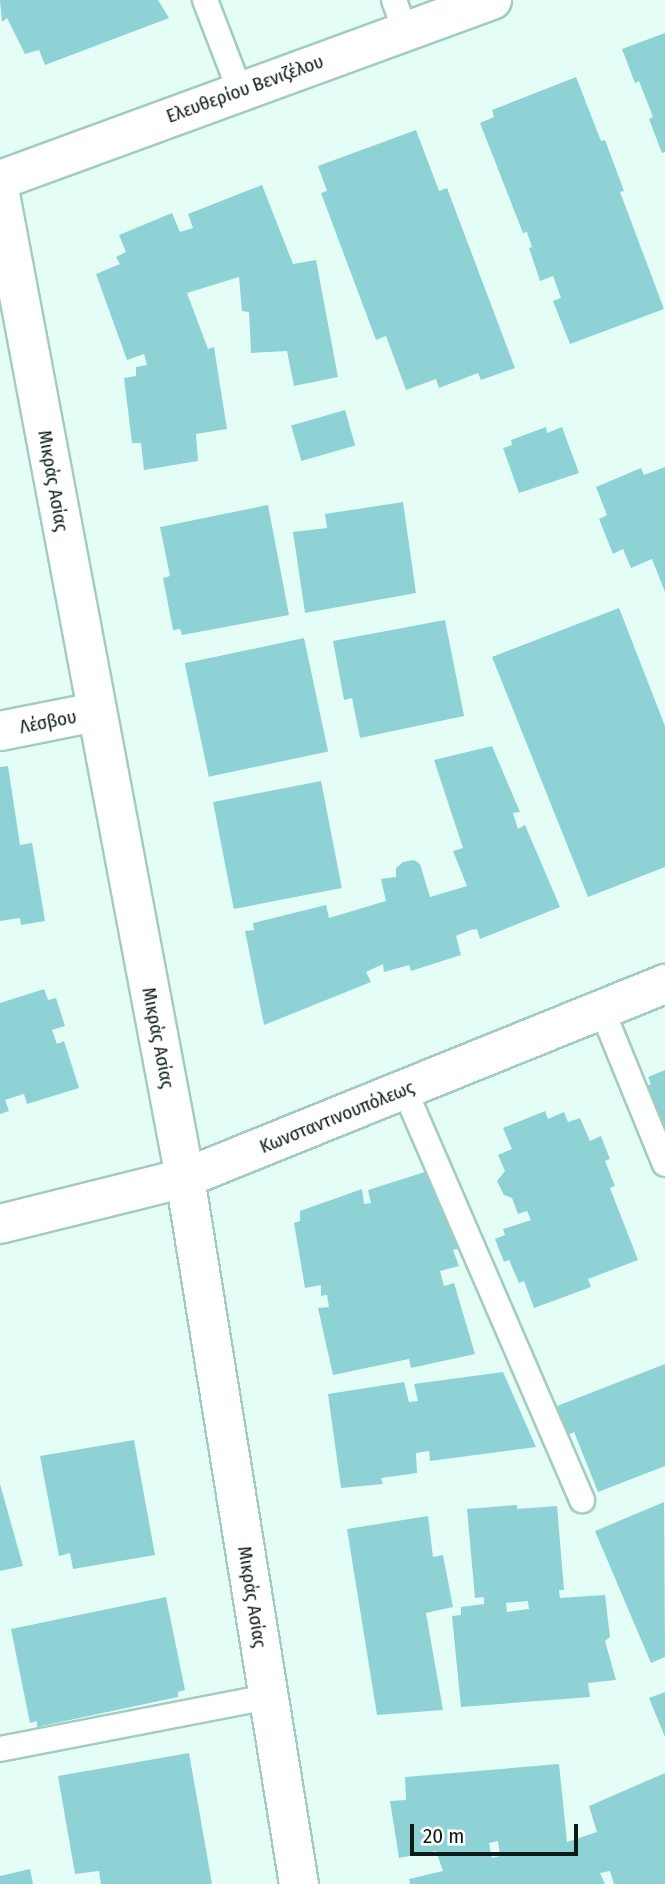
<!DOCTYPE html>
<meta charset="utf-8">
<style>
body{margin:0}
#map{position:relative;width:665px;height:1884px;overflow:hidden;background:#e4fef7;font-family:"Fira Sans Condensed",sans-serif}
div>[style]{position:absolute}
.building>*{inset:0;background:#8fd2d6;transform-origin:0 0}
.roads{filter:drop-shadow(2px 0 #a2ccc1) drop-shadow(-2px 0 #a2ccc1) drop-shadow(0 2px #a2ccc1) drop-shadow(0 -2px #a2ccc1)}
.lane>*{height:24px;margin:-12px;padding:0 12px;transform-origin:12px;border-radius:12px;background:#fff}
.street>*{height:38px;margin:-19px;padding:0 19px;transform-origin:19px;border-radius:19px;background:#fff}
span{translate:-50% -50%;white-space:nowrap;text-align:center;line-height:1.15;-webkit-text-stroke:5px #fff;paint-order:stroke}
.street-label{font-size:19px;color:#0b1b17}
.scale{position:absolute;left:410px;top:1824px;width:168px;height:32px;box-sizing:border-box;border:4px solid #0b1b17;border-top:0;padding-left:9px;font-size:21px;line-height:24px;white-space:nowrap;color:#0b1b17;-webkit-text-stroke:5px #fff;paint-order:stroke}
</style>
<div id="map">
<div class="building">
<div style="clip-path:polygon(0 0,158px 0,169px 18px,45px 65px,39px 50px,25px 54px,7px 18px,2px 22px)"></div>
<div style="clip-path:polygon(665px 33px,665px 152px,662px 153px,649px 119px,653px 117px,639px 81px,635px 83px,622px 49px)"></div>
<div style="clip-path:polygon(576px 77px,601px 141px,605px 140px,624px 191px,620px 192px,664px 309px,570px 344px,553px 301px,561px 298px,553px 276px,540px 281px,529px 248px,532px 247px,527px 232px,523px 233px,480px 123px,494px 117px,492px 110px)"></div>
<div style="clip-path:polygon(416px 130px,439px 191px,447px 188px,515px 368px,481px 380px,478px 373px,439px 388px,436px 379px,406px 390px,386px 336px,376px 340px,321px 193px,327px 191px,318px 166px)"></div>
<div style="clip-path:polygon(262px 185px,293px 264px,316px 260px,338px 377px,294px 386px,287px 351px,251px 353px,249px 312px,242px 311px,239px 277px,187px 293px,208px 349px,214px 347px,227px 429px,196px 434px,198px 461px,144px 470px,141px 443px,132px 443px,124px 378px,136px 376px,136px 367px,147px 365px,144px 354px,127px 360px,96px 274px,120px 264px,116px 257px,126px 252px,119px 235px,172px 213px,180px 232px,193px 228px,188px 214px)"></div>
<div style="left:345px;top:410px;width:37px;height:56px;rotate:74deg"></div>
<div style="clip-path:polygon(546px 427px,547px 433px,562px 427px,579px 473px,519px 493px,503px 448px,512px 445px,511px 440px)"></div>
<div style="clip-path:polygon(665px 467px,665px 592px,652px 559px,631px 568px,623px 549px,613px 554px,599px 519px,607px 515px,596px 487px,641px 468px,644px 475px)"></div>
<div style="clip-path:polygon(403px 502px,416px 593px,305px 613px,293px 532px,327px 528px,325px 514px)"></div>
<div style="clip-path:polygon(268px 505px,289px 615px,182px 635px,180px 629px,173px 630px,163px 578px,170px 576px,160px 527px)"></div>
<div style="clip-path:polygon(619px 608px,665px 726px,665px 867px,588px 897px,492px 657px)"></div>
<div style="clip-path:polygon(445px 620px,464px 716px,360px 738px,352px 698px,344px 700px,333px 641px)"></div>
<div style="left:304px;top:638px;width:116px;height:122px;rotate:78deg"></div>
<div style="clip-path:polygon(492px 746px,520px 812px,513px 813px,518px 829px,525px 825px,560px 907px,480px 939px,477px 929px,470px 930px,456px 936px,461px 955px,411px 971px,409px 965px,384px 972px,383px 964px,366px 972px,371px 982px,264px 1025px,245px 931px,254px 930px,253px 923px,326px 905px,329px 918px,386px 901px,381px 879px,396px 877px,396px 868px,403px 862px,414px 860px,420px 864px,430px 897px,467px 886px,453px 851px,463px 848px,434px 760px)"></div>
<div style="clip-path:polygon(8px 766px,20px 845px,32px 843px,45px 921px,21px 925px,20px 918px,0 921px,0 767px)"></div>
<div style="left:321px;top:781px;width:109px;height:110px;rotate:79deg"></div>
<div style="clip-path:polygon(44px 989px,48px 1000px,56px 998px,65px 1026px,52px 1030px,57px 1044px,64px 1041px,79px 1088px,27px 1104px,24px 1094px,5px 1100px,9px 1111px,0 1114px,0 1003px)"></div>
<div style="clip-path:polygon(665px 1070px,665px 1137px,644px 1087px,651px 1084px,648px 1077px)"></div>
<div style="clip-path:polygon(545px 1111px,548px 1119px,564px 1112px,568px 1122px,580px 1118px,590px 1141px,601px 1136px,610px 1159px,605px 1161px,615px 1186px,610px 1188px,638px 1260px,588px 1279px,591px 1287px,534px 1308px,524px 1281px,519px 1283px,509px 1260px,504px 1262px,495px 1239px,505px 1235px,503px 1229px,531px 1220px,527px 1211px,518px 1214px,512px 1198px,504px 1195px,497px 1181px,505px 1171px,498px 1155px,512px 1149px,503px 1128px)"></div>
<div style="clip-path:polygon(428px 1171px,461px 1248px,453px 1250px,459px 1266px,440px 1271px,444px 1286px,454px 1283px,475px 1354px,411px 1368px,409px 1359px,333px 1375px,318px 1308px,329px 1307px,327px 1295px,321px 1296px,321px 1285px,305px 1288px,294px 1223px,300px 1221px,300px 1211px,362px 1189px,364px 1204px,371px 1203px,368px 1190px)"></div>
<div style="clip-path:polygon(665px 1364px,665px 1466px,598px 1492px,574px 1432px,568px 1435px,557px 1406px)"></div>
<div style="clip-path:polygon(503px 1372px,536px 1447px,430px 1461px,429px 1451px,416px 1453px,417px 1473px,381px 1478px,383px 1484px,341px 1488px,328px 1394px,404px 1382px,409px 1402px,418px 1401px,414px 1384px)"></div>
<div style="clip-path:polygon(134px 1440px,155px 1555px,73px 1569px,70px 1553px,59px 1556px,40px 1456px)"></div>
<div style="clip-path:polygon(0 1484px,23px 1566px,0 1571px)"></div>
<div style="clip-path:polygon(664px 1502px,665px 1657px,651px 1663px,595px 1531px)"></div>
<div style="clip-path:polygon(evenodd,517px 1505px,517px 1509px,557px 1506px,564px 1590px,559px 1590px,560px 1598px,605px 1595px,610px 1637px,605px 1641px,616px 1680px,588px 1683px,590px 1697px,461px 1707px,452px 1616px,461px 1615px,461px 1607px,484px 1604px,484px 1597px,475px 1598px,467px 1509px,517px 1505px,528px 1601px,529px 1609px,507px 1612px,506px 1603px,528px 1601px)"></div>
<div style="clip-path:polygon(428px 1516px,433px 1557px,443px 1555px,453px 1607px,426px 1613px,443px 1710px,377px 1715px,347px 1529px)"></div>
<div style="clip-path:polygon(166px 1597px,185px 1690px,178px 1692px,178px 1697px,37px 1727px,37px 1721px,30px 1723px,11px 1629px)"></div>
<div style="clip-path:polygon(665px 1692px,665px 1737px,649px 1698px)"></div>
<div style="clip-path:polygon(189px 1753px,212px 1884px,101px 1884px,99px 1871px,75px 1874px,58px 1776px)"></div>
<div style="clip-path:polygon(evenodd,559px 1764px,567px 1842px,597px 1832px,589px 1806px,665px 1773px,665px 1884px,614px 1884px,610px 1871px,600px 1873px,605px 1884px,410px 1884px,409px 1879px,443px 1871px,436px 1851px,399px 1858px,390px 1801px,406px 1800px,405px 1777px,559px 1764px,498px 1841px,500px 1856px,492px 1858px,489px 1843px,498px 1841px)"></div>
<div style="clip-path:polygon(30px 1869px,33px 1884px,0 1884px,0 1876px)"></div>
</div>
<div class="roads">
<div class="lane">
<div style="left:205px;top:0;width:97px;rotate:69deg"></div>
<div style="left:394px;top:0;width:32px;rotate:70deg"></div>
<div style="left:602px;top:1010px;width:166px;rotate:67.8deg"></div>
<div style="left:405px;top:1091px;width:446px;rotate:66.6deg"></div>
<div style="left:0;top:1749px;width:273px;rotate:-11deg"></div>
</div>
<div class="street">
<div style="left:0;top:180px;width:524px;rotate:-20.1deg"></div>
<div style="left:0;top:194px;width:1001px;rotate:79.35deg"></div>
<div style="left:185px;top:1178px;width:715px;rotate:80.83deg"></div>
<div style="left:0;top:731px;width:98px;rotate:-11.2deg"></div>
<div style="left:0;top:1224px;width:191px;rotate:-14deg"></div>
<div style="left:185px;top:1178px;width:518px;rotate:-22.01deg"></div>
</div>
</div>
<div class="street-label">
<span style="left:245px;top:89px;rotate:-20deg">Ελευθερίου Βενιζέλου</span>
<span style="left:53px;top:481px;rotate:80deg">Μικράς Ασίας</span>
<span style="left:48px;top:722px;rotate:-11deg">Λέσβου</span>
<span style="left:158px;top:1038px;rotate:79deg">Μικράς Ασίας</span>
<span style="left:337px;top:1117px;rotate:-22deg">Κωνσταντινουπόλεως</span>
<span style="left:252px;top:1597px;rotate:81deg">Μικράς Ασίας</span>
</div>
<div class="scale">20 m</div>
</div>
